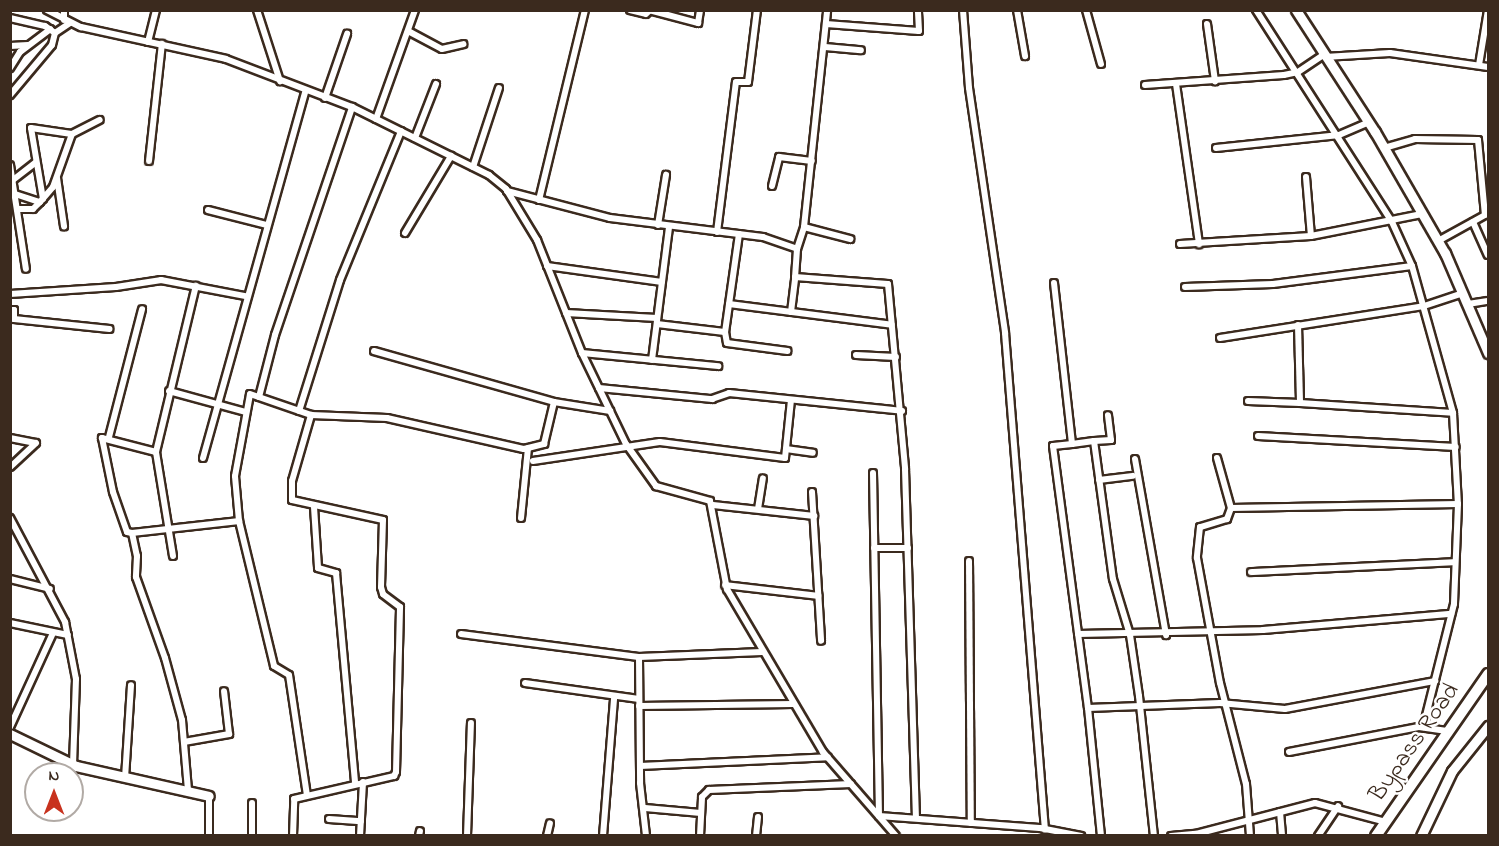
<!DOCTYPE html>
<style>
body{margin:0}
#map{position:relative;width:1499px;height:846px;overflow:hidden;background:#fff;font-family:"Indie Flower",sans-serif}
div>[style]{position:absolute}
.roads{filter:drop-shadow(2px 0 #3b2a1e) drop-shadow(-2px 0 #3b2a1e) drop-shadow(0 2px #3b2a1e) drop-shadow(0 -2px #3b2a1e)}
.street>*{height:6px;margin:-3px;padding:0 3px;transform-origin:3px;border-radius:3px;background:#fff}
.secondary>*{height:9px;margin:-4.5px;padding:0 4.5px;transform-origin:4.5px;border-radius:4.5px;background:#fff}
.primary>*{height:10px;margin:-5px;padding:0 5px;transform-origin:5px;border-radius:5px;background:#fff}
span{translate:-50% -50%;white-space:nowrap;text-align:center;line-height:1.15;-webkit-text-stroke:5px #fff;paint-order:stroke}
.street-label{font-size:24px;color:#3b2a1e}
.frame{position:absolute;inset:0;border:12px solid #3b2a1e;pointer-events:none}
.north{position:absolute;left:24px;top:762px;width:60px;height:60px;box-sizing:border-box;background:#fff;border:2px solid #b1aaa5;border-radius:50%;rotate:0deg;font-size:16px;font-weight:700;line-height:24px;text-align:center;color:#3b2a1e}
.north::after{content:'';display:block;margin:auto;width:21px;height:27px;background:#c8321e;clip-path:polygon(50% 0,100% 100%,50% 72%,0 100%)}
</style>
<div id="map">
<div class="roads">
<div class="street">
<div style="left:47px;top:10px;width:38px;rotate:27deg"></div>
<div style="left:81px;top:27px;width:148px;rotate:12.4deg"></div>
<div style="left:226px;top:59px;width:135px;rotate:20.9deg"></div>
<div style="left:352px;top:107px;width:153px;rotate:26.4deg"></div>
<div style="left:489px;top:175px;width:22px;rotate:39deg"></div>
<div style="left:506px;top:189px;width:60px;rotate:58.7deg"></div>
<div style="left:537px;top:240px;width:122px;rotate:68.3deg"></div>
<div style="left:582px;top:353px;width:101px;rotate:64.2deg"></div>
<div style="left:626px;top:444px;width:52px;rotate:54.5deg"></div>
<div style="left:656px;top:486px;width:56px;rotate:15.5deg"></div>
<div style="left:710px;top:501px;width:90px;rotate:79.1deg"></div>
<div style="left:727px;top:589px;width:189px;rotate:59.5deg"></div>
<div style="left:823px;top:752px;width:111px;rotate:49deg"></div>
<div style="left:257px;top:10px;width:75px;rotate:72.1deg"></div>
<div style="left:630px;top:10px;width:16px;rotate:14deg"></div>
<div style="left:646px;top:14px;width:4px;rotate:-45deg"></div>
<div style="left:649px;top:10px;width:51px;rotate:14.9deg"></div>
<div style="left:698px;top:23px;width:13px;rotate:-81deg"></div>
<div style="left:963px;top:10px;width:78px;rotate:85.6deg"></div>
<div style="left:969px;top:88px;width:248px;rotate:81.6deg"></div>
<div style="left:1005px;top:333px;width:498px;rotate:85.4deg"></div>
<div style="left:1017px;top:10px;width:47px;rotate:80.1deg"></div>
<div style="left:1086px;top:10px;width:56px;rotate:74.5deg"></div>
<div style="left:1256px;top:10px;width:252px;rotate:57.3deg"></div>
<div style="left:1392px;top:222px;width:48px;rotate:65.6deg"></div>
<div style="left:1412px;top:266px;width:153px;rotate:74.4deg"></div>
<div style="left:1453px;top:413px;width:91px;rotate:86.9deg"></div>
<div style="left:1458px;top:504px;width:100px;rotate:92.3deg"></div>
<div style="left:1454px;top:604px;width:127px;rotate:104.1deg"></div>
<div style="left:10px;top:18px;width:36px;rotate:13deg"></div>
<div style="left:45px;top:26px;width:12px;rotate:35deg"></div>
<div style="left:55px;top:33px;width:18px;rotate:-34deg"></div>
<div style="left:64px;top:20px;width:10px;rotate:-90deg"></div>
<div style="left:826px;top:24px;width:93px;rotate:4.3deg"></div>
<div style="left:919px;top:31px;width:21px;rotate:-93deg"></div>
<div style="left:1207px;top:24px;width:58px;rotate:82deg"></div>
<div style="left:408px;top:31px;width:38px;rotate:28deg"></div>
<div style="left:442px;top:49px;width:22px;rotate:-13deg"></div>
<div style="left:148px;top:42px;width:33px;rotate:-76deg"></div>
<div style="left:10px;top:46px;width:18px;rotate:-3deg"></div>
<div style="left:825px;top:47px;width:36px;rotate:5deg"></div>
<div style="left:1325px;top:57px;width:65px;rotate:-3.5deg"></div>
<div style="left:1390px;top:53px;width:99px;rotate:8.1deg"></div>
<div style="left:1479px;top:65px;width:56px;rotate:-80.7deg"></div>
<div style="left:10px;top:68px;width:19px;rotate:-58deg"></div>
<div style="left:20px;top:52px;width:38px;rotate:-37deg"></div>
<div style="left:1176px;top:84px;width:162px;rotate:81.8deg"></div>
<div style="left:1145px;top:85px;width:139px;rotate:-4.1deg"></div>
<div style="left:1284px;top:75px;width:14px;rotate:-12deg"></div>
<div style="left:1298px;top:72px;width:30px;rotate:-34deg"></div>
<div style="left:10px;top:95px;width:65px;rotate:-50deg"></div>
<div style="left:52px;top:45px;width:12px;rotate:-76deg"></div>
<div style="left:325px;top:98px;width:68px;rotate:-71deg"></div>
<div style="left:376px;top:119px;width:116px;rotate:-70.3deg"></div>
<div style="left:415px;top:138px;width:58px;rotate:-68.7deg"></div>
<div style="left:1216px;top:148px;width:124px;rotate:-6deg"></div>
<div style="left:1339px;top:135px;width:33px;rotate:-23deg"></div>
<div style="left:1384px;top:148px;width:32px;rotate:-16deg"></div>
<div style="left:1415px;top:139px;width:63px;rotate:0.9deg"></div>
<div style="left:1478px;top:140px;width:75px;rotate:84.7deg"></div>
<div style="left:1485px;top:215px;width:54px;rotate:151deg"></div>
<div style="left:149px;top:161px;width:118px;rotate:-83.7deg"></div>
<div style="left:10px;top:165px;width:105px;rotate:81.3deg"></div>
<div style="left:473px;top:167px;width:83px;rotate:-71.8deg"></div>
<div style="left:1306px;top:177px;width:59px;rotate:85.2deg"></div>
<div style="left:57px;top:178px;width:49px;rotate:81.7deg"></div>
<div style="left:13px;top:180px;width:28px;rotate:-38deg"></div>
<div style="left:772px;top:186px;width:30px;rotate:-76deg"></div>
<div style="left:779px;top:157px;width:33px;rotate:7deg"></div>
<div style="left:507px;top:191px;width:106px;rotate:14.7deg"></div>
<div style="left:610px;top:218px;width:154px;rotate:7.1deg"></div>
<div style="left:763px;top:237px;width:36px;rotate:19deg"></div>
<div style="left:797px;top:249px;width:28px;rotate:94deg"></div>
<div style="left:795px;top:277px;width:93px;rotate:4.3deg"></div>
<div style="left:888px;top:284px;width:186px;rotate:84.7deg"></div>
<div style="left:905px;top:469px;width:349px;rotate:88.2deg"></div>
<div style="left:15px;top:194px;width:26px;rotate:18deg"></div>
<div style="left:43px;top:199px;width:72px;rotate:-99.6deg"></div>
<div style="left:31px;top:128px;width:41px;rotate:8.3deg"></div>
<div style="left:539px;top:200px;width:195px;rotate:-76.4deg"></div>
<div style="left:17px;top:209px;width:16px"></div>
<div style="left:33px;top:209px;width:10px;rotate:-45deg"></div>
<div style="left:40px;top:202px;width:20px;rotate:-49deg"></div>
<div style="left:53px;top:187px;width:56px;rotate:-70.3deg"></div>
<div style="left:72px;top:134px;width:31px;rotate:-27deg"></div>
<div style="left:208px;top:210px;width:61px;rotate:14.3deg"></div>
<div style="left:1473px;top:222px;width:36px;rotate:66deg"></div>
<div style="left:658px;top:225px;width:51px;rotate:-80.9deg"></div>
<div style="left:804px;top:227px;width:48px;rotate:14.6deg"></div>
<div style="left:717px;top:232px;width:151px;rotate:-82.8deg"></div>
<div style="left:736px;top:82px;width:12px"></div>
<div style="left:748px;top:82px;width:73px;rotate:-82.9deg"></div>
<div style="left:405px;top:233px;width:90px;rotate:-59.1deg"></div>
<div style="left:739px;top:234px;width:99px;rotate:98.1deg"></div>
<div style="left:725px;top:332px;width:11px;rotate:80deg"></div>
<div style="left:727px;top:343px;width:61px;rotate:7.6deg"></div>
<div style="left:1180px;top:244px;width:131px;rotate:-3.5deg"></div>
<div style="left:1311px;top:236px;width:113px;rotate:-11.2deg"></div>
<div style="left:797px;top:249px;width:23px;rotate:-72deg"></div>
<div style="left:804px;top:227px;width:218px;rotate:-83.9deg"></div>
<div style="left:547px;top:266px;width:116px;rotate:7.9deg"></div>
<div style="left:1054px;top:283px;width:162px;rotate:83.6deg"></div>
<div style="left:1072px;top:444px;width:19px;rotate:174deg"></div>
<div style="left:1053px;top:446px;width:264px;rotate:82.4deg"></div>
<div style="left:1088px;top:708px;width:129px;rotate:84.2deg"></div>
<div style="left:1185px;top:287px;width:88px;rotate:-2deg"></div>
<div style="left:1273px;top:284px;width:140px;rotate:-7.4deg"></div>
<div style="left:10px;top:294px;width:106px;rotate:-3.8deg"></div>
<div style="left:116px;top:287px;width:46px;rotate:-8.8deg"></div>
<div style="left:161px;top:280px;width:86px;rotate:10.8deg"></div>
<div style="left:729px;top:304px;width:164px;rotate:7.3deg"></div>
<div style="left:1468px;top:304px;width:20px;rotate:-9deg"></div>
<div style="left:10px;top:310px;width:4px"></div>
<div style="left:14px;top:310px;width:9px;rotate:90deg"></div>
<div style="left:14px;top:319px;width:96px;rotate:6deg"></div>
<div style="left:791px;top:312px;width:35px;rotate:-83deg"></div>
<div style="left:566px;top:313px;width:91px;rotate:3.1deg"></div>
<div style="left:657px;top:324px;width:68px;rotate:6.7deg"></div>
<div style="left:1298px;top:325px;width:78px;rotate:88.5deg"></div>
<div style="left:1300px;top:403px;width:153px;rotate:3.7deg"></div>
<div style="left:1220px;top:338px;width:206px;rotate:-8.9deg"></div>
<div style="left:1424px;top:306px;width:41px;rotate:-18.4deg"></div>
<div style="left:374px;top:351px;width:187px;rotate:15.8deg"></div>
<div style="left:554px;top:402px;width:57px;rotate:9.1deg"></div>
<div style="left:582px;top:353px;width:137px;rotate:5.5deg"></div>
<div style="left:856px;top:355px;width:40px;rotate:2.9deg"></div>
<div style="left:652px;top:360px;width:134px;rotate:-82.7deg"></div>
<div style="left:599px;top:388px;width:114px;rotate:5.6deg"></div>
<div style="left:712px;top:399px;width:18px;rotate:-19deg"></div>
<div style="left:729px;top:393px;width:174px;rotate:5.9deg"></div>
<div style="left:169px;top:391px;width:80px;rotate:15.3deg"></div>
<div style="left:259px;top:397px;width:64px;rotate:-75.5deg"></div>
<div style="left:275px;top:335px;width:241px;rotate:-71.3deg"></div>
<div style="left:1248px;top:401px;width:52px;rotate:2.2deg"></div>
<div style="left:299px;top:411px;width:137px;rotate:-72.6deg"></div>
<div style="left:340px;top:280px;width:161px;rotate:-67.7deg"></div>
<div style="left:1258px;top:436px;width:198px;rotate:3.2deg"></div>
<div style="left:109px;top:437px;width:132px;rotate:-75.5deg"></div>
<div style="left:10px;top:438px;width:26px;rotate:11deg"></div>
<div style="left:36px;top:443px;width:35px;rotate:137deg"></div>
<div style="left:1094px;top:441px;width:17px;rotate:-3deg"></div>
<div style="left:1111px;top:440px;width:25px;rotate:-97deg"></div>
<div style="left:1072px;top:444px;width:22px;rotate:-8deg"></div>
<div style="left:1094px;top:441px;width:139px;rotate:82.2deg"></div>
<div style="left:1113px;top:579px;width:59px;rotate:73.1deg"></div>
<div style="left:1130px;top:635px;width:62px;rotate:81.6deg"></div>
<div style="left:1139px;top:696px;width:141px;rotate:83.9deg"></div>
<div style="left:786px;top:449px;width:27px;rotate:8deg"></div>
<div style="left:156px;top:452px;width:56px;rotate:-165.5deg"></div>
<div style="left:102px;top:438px;width:55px;rotate:78.5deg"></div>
<div style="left:113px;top:492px;width:42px;rotate:70.7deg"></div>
<div style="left:127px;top:532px;width:5px;rotate:11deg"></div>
<div style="left:132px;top:533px;width:24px;rotate:78deg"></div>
<div style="left:137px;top:556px;width:21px;rotate:93deg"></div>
<div style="left:136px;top:577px;width:86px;rotate:70.3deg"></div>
<div style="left:165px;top:658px;width:64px;rotate:74.7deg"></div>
<div style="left:182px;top:720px;width:70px;rotate:85.1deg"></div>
<div style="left:203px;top:458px;width:380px;rotate:-74.4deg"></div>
<div style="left:1217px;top:458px;width:52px;rotate:74.4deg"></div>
<div style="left:1231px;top:508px;width:227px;rotate:-1deg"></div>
<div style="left:1135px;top:459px;width:179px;rotate:80deg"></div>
<div style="left:533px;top:461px;width:128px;rotate:-8.5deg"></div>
<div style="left:660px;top:442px;width:126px;rotate:7.3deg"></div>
<div style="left:785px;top:458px;width:58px;rotate:-84.1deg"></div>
<div style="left:873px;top:473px;width:343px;rotate:89deg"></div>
<div style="left:879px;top:816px;width:161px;rotate:4.3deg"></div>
<div style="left:1040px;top:828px;width:42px;rotate:11deg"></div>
<div style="left:1099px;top:480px;width:34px;rotate:-7deg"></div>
<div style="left:812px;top:492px;width:149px;rotate:86.5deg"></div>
<div style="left:713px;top:505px;width:102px;rotate:6.2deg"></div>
<div style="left:314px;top:507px;width:61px;rotate:86.2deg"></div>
<div style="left:318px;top:568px;width:19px;rotate:16deg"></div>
<div style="left:336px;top:573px;width:211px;rotate:84.8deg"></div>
<div style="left:1231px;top:508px;width:12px;rotate:110deg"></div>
<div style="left:1227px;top:519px;width:28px;rotate:163deg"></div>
<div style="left:1200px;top:527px;width:31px;rotate:96deg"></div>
<div style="left:1197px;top:558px;width:127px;rotate:79.6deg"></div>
<div style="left:1220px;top:683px;width:104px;rotate:75.6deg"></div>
<div style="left:1246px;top:784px;width:52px;rotate:85.6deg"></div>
<div style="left:758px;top:509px;width:31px;rotate:-81deg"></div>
<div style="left:10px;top:518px;width:118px;rotate:62.1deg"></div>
<div style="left:65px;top:622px;width:58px;rotate:79.1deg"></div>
<div style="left:76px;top:679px;width:85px;rotate:92deg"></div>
<div style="left:521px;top:518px;width:70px;rotate:-84.3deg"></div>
<div style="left:239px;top:521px;width:149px;rotate:76.4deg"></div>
<div style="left:274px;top:666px;width:17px;rotate:31deg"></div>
<div style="left:289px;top:675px;width:121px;rotate:81.5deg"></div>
<div style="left:132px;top:533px;width:108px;rotate:-6.4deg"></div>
<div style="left:239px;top:521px;width:45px;rotate:-95.1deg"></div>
<div style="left:235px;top:476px;width:83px;rotate:-79.6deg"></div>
<div style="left:250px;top:394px;width:65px;rotate:19deg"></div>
<div style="left:311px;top:415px;width:76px;rotate:2.3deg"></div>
<div style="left:387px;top:418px;width:140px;rotate:12.8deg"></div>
<div style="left:524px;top:449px;width:21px;rotate:-14deg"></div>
<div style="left:544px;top:444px;width:43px;rotate:-76.6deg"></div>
<div style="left:874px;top:548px;width:34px"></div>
<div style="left:173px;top:556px;width:105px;rotate:-99.3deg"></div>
<div style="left:156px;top:452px;width:171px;rotate:-76.5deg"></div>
<div style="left:969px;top:561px;width:262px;rotate:89.6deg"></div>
<div style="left:1251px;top:572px;width:204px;rotate:-2.8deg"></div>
<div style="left:10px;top:579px;width:41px;rotate:14deg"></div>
<div style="left:725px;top:585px;width:94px;rotate:6.7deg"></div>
<div style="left:10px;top:623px;width:59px;rotate:11.7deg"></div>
<div style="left:461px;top:634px;width:179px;rotate:7.4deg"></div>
<div style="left:639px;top:657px;width:123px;rotate:-2.3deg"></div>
<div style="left:1078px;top:634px;width:185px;rotate:-1.2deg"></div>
<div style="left:1263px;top:630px;width:189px;rotate:-4.9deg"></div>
<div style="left:639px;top:657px;width:126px;rotate:89.5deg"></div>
<div style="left:640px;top:783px;width:53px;rotate:83.5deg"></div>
<div style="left:525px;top:683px;width:115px;rotate:8deg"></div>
<div style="left:639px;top:706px;width:154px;rotate:-0.7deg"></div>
<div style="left:1088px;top:708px;width:132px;rotate:-2.2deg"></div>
<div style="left:1220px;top:703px;width:65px;rotate:5.3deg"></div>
<div style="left:1285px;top:709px;width:153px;rotate:-10.6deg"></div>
<div style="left:10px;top:727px;width:103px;rotate:-65.4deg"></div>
<div style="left:184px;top:742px;width:46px;rotate:-10.1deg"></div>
<div style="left:229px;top:734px;width:43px;rotate:-96.6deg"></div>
<div style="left:1289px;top:752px;width:132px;rotate:-10.9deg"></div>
<div style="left:1419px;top:727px;width:30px;rotate:8deg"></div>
<div style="left:640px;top:766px;width:188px;rotate:-2.7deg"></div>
<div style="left:125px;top:778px;width:93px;rotate:-86.3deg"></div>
<div style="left:252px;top:803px;width:33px;rotate:90deg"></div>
<div style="left:645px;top:808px;width:56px;rotate:5.1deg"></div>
<div style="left:1280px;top:812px;width:24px;rotate:85deg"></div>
<div style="left:329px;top:819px;width:32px;rotate:4deg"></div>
<div style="left:209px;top:836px;width:40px;rotate:-90deg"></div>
<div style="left:293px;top:836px;width:37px;rotate:-88deg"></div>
<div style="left:294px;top:799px;width:103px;rotate:-13deg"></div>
<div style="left:394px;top:776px;width:4px;rotate:-63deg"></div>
<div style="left:396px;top:772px;width:165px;rotate:-88.6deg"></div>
<div style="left:400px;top:607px;width:21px;rotate:-143deg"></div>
<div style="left:383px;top:594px;width:7px;rotate:-106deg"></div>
<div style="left:381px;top:587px;width:67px;rotate:-88.3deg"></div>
<div style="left:383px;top:520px;width:93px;rotate:-167.6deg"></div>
<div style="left:292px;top:500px;width:19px;rotate:-90deg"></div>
<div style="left:292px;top:481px;width:69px;rotate:-73.9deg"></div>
<div style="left:360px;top:836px;width:54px;rotate:-86.8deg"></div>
<div style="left:419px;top:836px;width:5px;rotate:-79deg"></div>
<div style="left:467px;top:836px;width:113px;rotate:-88deg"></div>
<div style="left:547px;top:836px;width:13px;rotate:-77deg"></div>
<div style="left:603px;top:836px;width:138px;rotate:-85.4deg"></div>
<div style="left:700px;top:836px;width:39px;rotate:-87deg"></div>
<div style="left:702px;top:797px;width:10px;rotate:-45deg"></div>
<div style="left:709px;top:790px;width:142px;rotate:-2.4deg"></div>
<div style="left:756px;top:836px;width:19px;rotate:-84deg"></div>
<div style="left:1171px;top:836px;width:25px;rotate:-5deg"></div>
<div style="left:1196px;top:834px;width:123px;rotate:-14.6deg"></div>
<div style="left:1315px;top:803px;width:73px;rotate:15deg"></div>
<div style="left:1318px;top:836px;width:36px;rotate:-56deg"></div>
</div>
<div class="secondary">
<div style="left:1296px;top:10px;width:145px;rotate:57.1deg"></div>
<div style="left:1375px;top:132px;width:140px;rotate:60deg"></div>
<div style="left:1445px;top:253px;width:109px;rotate:66.7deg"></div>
<div style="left:10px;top:734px;width:73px;rotate:25.9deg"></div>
<div style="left:76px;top:766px;width:136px;rotate:12.7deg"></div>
<div style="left:1421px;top:836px;width:72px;rotate:-64.5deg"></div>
<div style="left:1452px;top:771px;width:58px;rotate:-51.3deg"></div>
</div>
<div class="primary">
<div style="left:1376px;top:836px;width:197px;rotate:-55.3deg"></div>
</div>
</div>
<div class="street-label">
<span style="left:1415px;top:743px;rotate:-55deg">Bypass Road</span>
</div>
<div class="frame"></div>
<div class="north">N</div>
</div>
